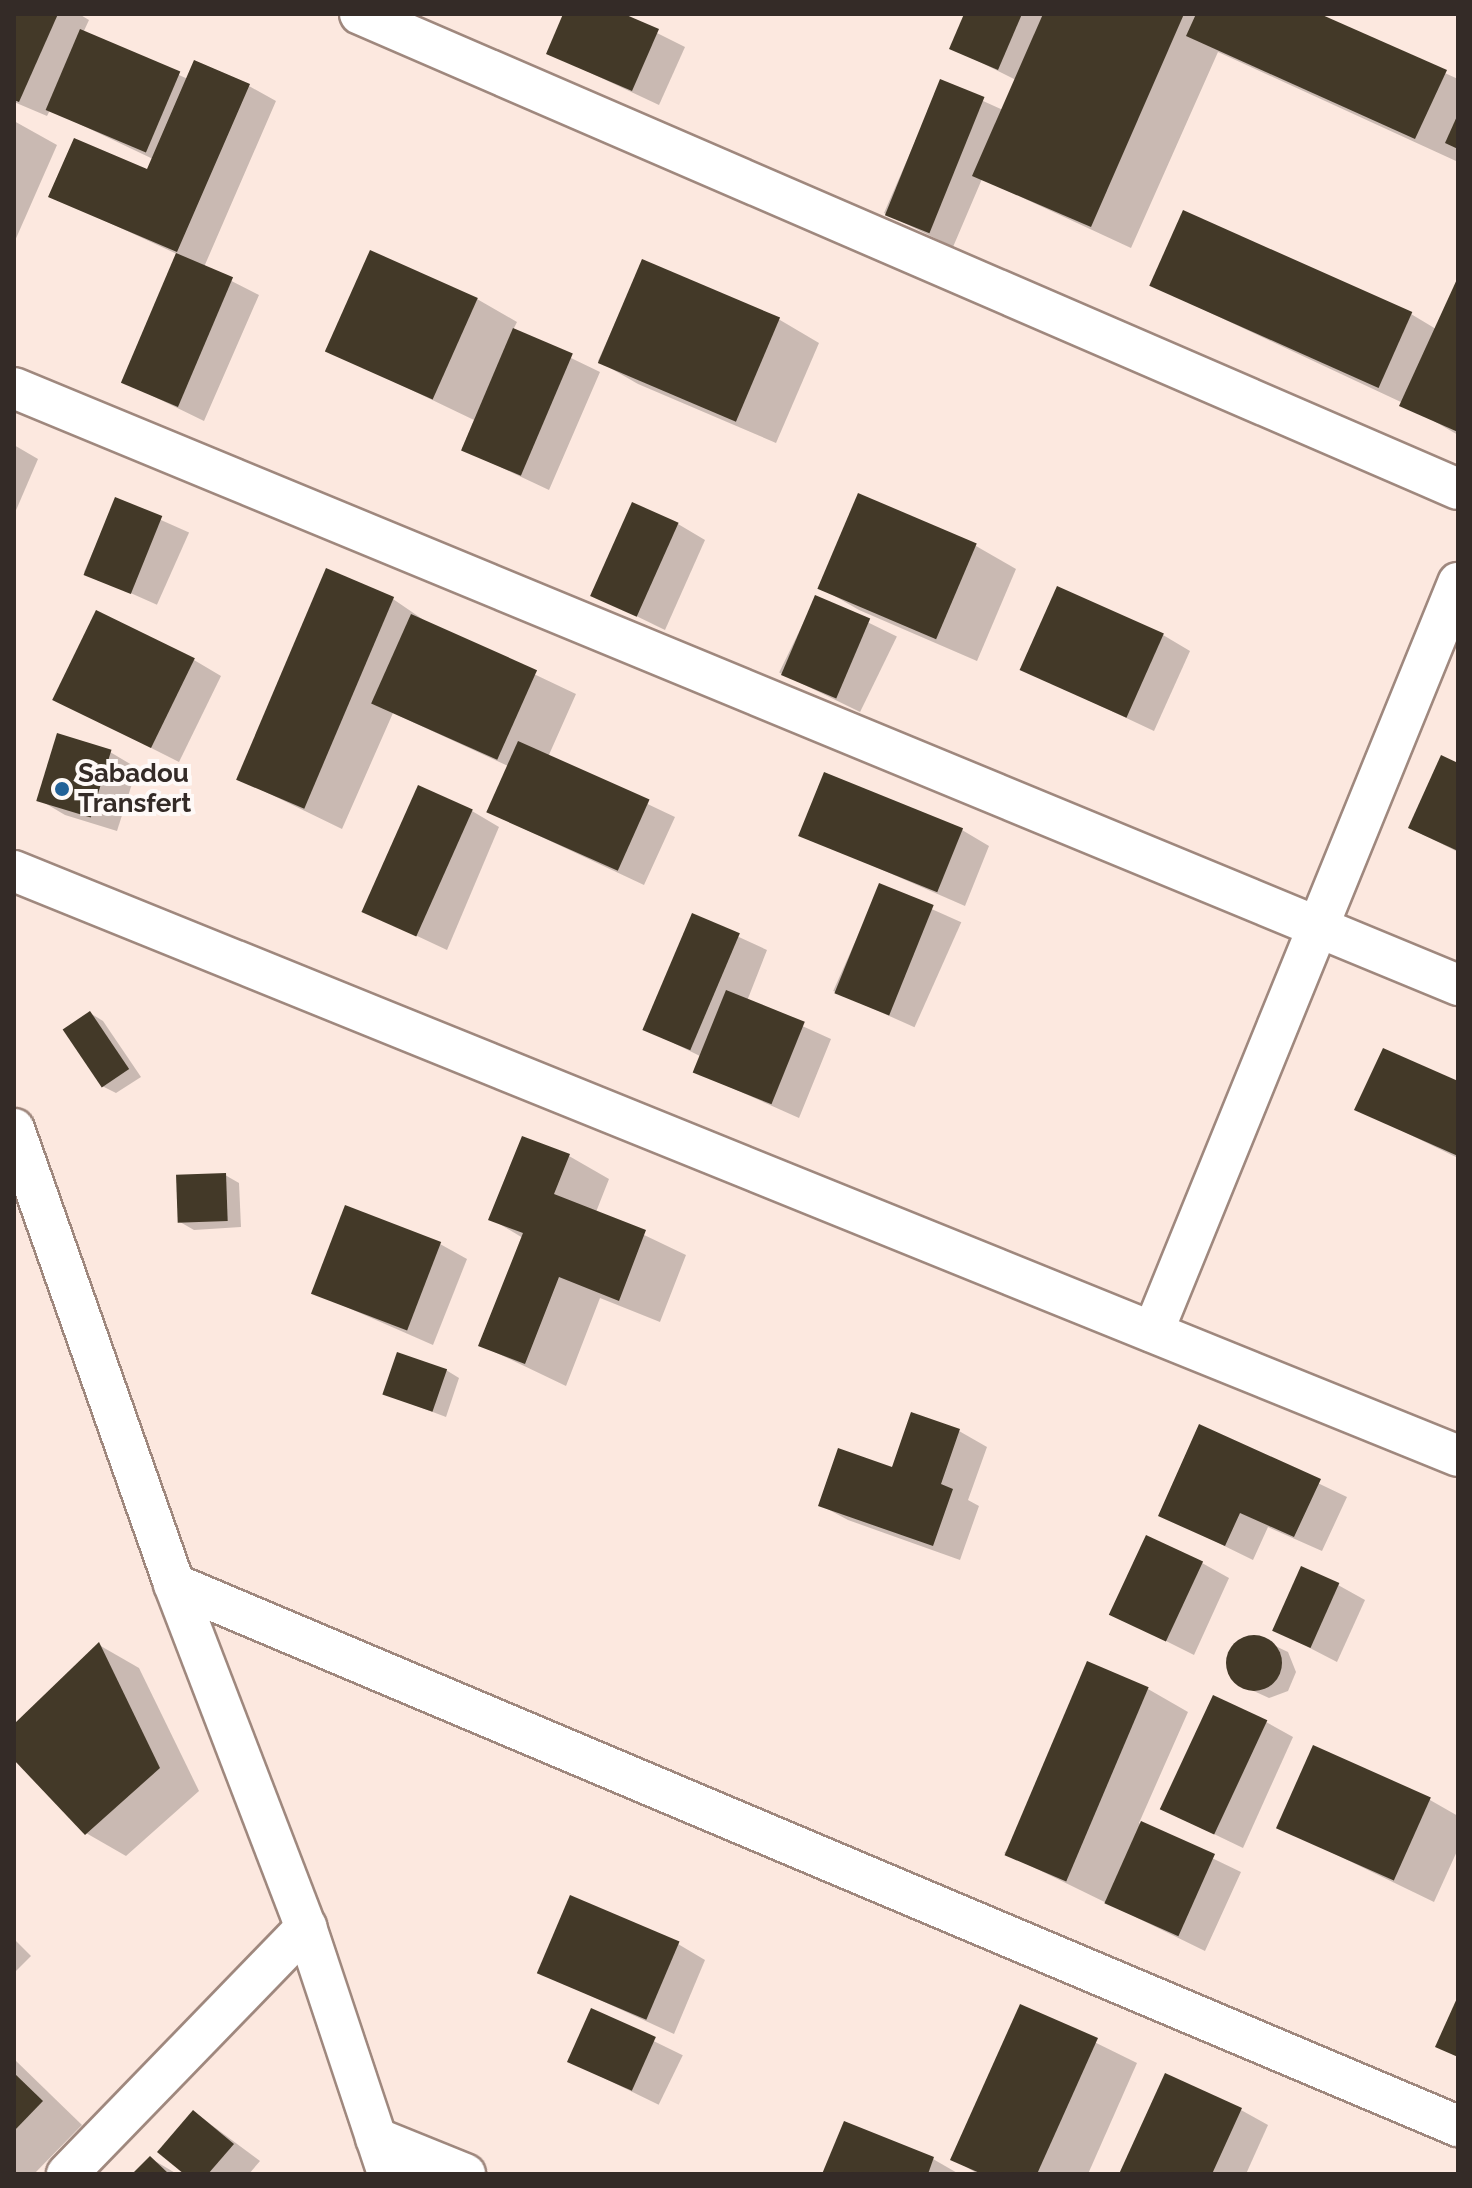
<!DOCTYPE html>
<style>
body{margin:0}
#map{position:relative;width:1472px;height:2188px;overflow:hidden;background:#fce8df;font-family:Raleway,sans-serif}
div>[style]{position:absolute}
.shadow>*{inset:0;background:#0003;transform-origin:0 0}
.building>*{inset:0;background:#433928;transform-origin:0 0}
.round{border-radius:50%}
.roads{filter:drop-shadow(2px 0 #9f887e) drop-shadow(-2px 0 #9f887e) drop-shadow(0 2px #9f887e) drop-shadow(0 -2px #9f887e)}
.minor>*{height:40px;margin:-20px;padding:0 20px;transform-origin:20px;border-radius:20px;background:#fff}
.dots>*{width:22px;height:22px;translate:-50% -50%;box-sizing:border-box;border:4px solid #fef9f7;border-radius:50%}
span{translate:-50% -50%;white-space:nowrap;text-align:center;line-height:1.15;-webkit-text-stroke:8px #fef9f7;paint-order:stroke}
.poi-label{font-size:26px;color:#342b27;font-weight:700}
.left{translate:0 -50%;text-align:left}
.frame{position:absolute;inset:0;border:16px solid #342b27;pointer-events:none}
</style>
<div id="map">
<div class="shadow">
<div style="clip-path:polygon(14px 14px,79px 14px,89px 20px,83px 33px,188px 79px,249px 86px,276px 101px,204px 267px,259px 295px,204px 421px,122px 381px,177px 254px,51px 196px,148px 171px,153px 159px,50px 110px,47px 116px,14px 102px)"></div>
<div style="clip-path:polygon(565px 14px,619px 14px,685px 47px,659px 105px,548px 53px)"></div>
<div style="clip-path:polygon(967px 14px,1315px 14px,1458px 79px,1458px 156px,1456px 161px,1218px 52px,1131px 248px,982px 179px,953px 247px,884px 213px,941px 82px,1003px 110px,1016px 80px,952px 48px)"></div>
<div style="clip-path:polygon(14px 121px,57px 145px,14px 243px)"></div>
<div style="clip-path:polygon(643px 261px,780px 320px,819px 343px,776px 443px,638px 384px,598px 361px)"></div>
<div style="clip-path:polygon(1458px 281px,1458px 435px,1403px 403px,1151px 285px,1411px 314px,1436px 329px)"></div>
<div style="clip-path:polygon(477px 299px,517px 322px,513px 330px,600px 372px,549px 490px,462px 449px,474px 420px,328px 350px)"></div>
<div style="clip-path:polygon(14px 445px,38px 459px,14px 515px)"></div>
<div style="left:116px;top:500px;width:80px;height:79px;rotate:24deg"></div>
<div style="clip-path:polygon(678px 524px,705px 540px,665px 630px,593px 595px)"></div>
<div style="clip-path:polygon(976px 546px,1016px 569px,977px 661px,859px 610px,819px 587px)"></div>
<div style="left:816px;top:597px;width:90px;height:84px;rotate:26deg"></div>
<div style="clip-path:polygon(393px 599px,431px 625px,576px 694px,548px 757px,675px 817px,644px 885px,488px 812px,508px 766px,393px 713px,342px 829px,237px 778px)"></div>
<div style="clip-path:polygon(1163px 635px,1190px 651px,1154px 731px,1022px 669px)"></div>
<div style="clip-path:polygon(194px 660px,221px 676px,179px 762px,54px 699px)"></div>
<div style="clip-path:polygon(110px 752px,137px 768px,117px 831px,65px 815px,38px 799px)"></div>
<div style="clip-path:polygon(1458px 765px,1458px 852px,1410px 828px)"></div>
<div style="clip-path:polygon(472px 811px,499px 827px,447px 950px,366px 912px)"></div>
<div style="clip-path:polygon(962px 830px,989px 846px,965px 906px,800px 834px)"></div>
<div style="left:880px;top:886px;width:89px;height:115px;rotate:24deg"></div>
<div style="clip-path:polygon(693px 916px,767px 950px,747px 1001px,831px 1039px,799px 1118px,696px 1072px,702px 1057px,647px 1030px)"></div>
<div style="clip-path:polygon(90px 1013px,103px 1021px,141px 1077px,116px 1093px,102px 1086px)"></div>
<div style="clip-path:polygon(1458px 1083px,1458px 1158px,1357px 1109px)"></div>
<div style="clip-path:polygon(569px 1156px,609px 1179px,596px 1212px,686px 1255px,660px 1322px,600px 1298px,566px 1386px,480px 1345px,523px 1238px,491px 1219px)"></div>
<div style="clip-path:polygon(225px 1175px,239px 1183px,241px 1227px,194px 1230px,180px 1222px)"></div>
<div style="clip-path:polygon(440px 1244px,467px 1259px,433px 1345px,312px 1292px)"></div>
<div style="clip-path:polygon(446px 1370px,459px 1378px,446px 1417px,385px 1394px)"></div>
<div style="clip-path:polygon(1200px 1427px,1347px 1497px,1322px 1551px,1268px 1527px,1253px 1560px,1161px 1515px)"></div>
<div style="clip-path:polygon(959px 1431px,987px 1447px,968px 1500px,979px 1506px,960px 1560px,848px 1520px,820px 1505px)"></div>
<div style="clip-path:polygon(1202px 1563px,1229px 1578px,1194px 1655px,1112px 1614px)"></div>
<div style="clip-path:polygon(1338px 1585px,1365px 1600px,1337px 1662px,1275px 1630px)"></div>
<div style="clip-path:polygon(1254px 1636px,1288px 1652px,1296px 1672px,1288px 1691px,1269px 1698px,1234px 1682px,1227px 1663px,1234px 1644px)"></div>
<div style="clip-path:polygon(99px 1645px,139px 1668px,199px 1791px,126px 1856px,86px 1833px,14px 1757px,14px 1726px)"></div>
<div style="clip-path:polygon(1148px 1689px,1188px 1712px,1139px 1823px,1241px 1872px,1205px 1951px,1004px 1853px)"></div>
<div style="clip-path:polygon(1266px 1722px,1293px 1737px,1243px 1848px,1164px 1810px)"></div>
<div style="clip-path:polygon(1430px 1800px,1458px 1816px,1458px 1849px,1434px 1902px,1277px 1826px)"></div>
<div style="clip-path:polygon(14px 1939px,31px 1956px,14px 1973px)"></div>
<div style="clip-path:polygon(678px 1944px,705px 1960px,674px 2034px,539px 1972px)"></div>
<div style="clip-path:polygon(1021px 2006px,1137px 2063px,1088px 2174px,978px 2174px,953px 2159px)"></div>
<div style="left:592px;top:2011px;width:101px;height:55px;rotate:26deg"></div>
<div style="clip-path:polygon(14px 2059px,82px 2125px,34px 2174px,14px 2174px)"></div>
<div style="clip-path:polygon(1241px 2110px,1268px 2125px,1246px 2174px,1121px 2174px)"></div>
<div style="clip-path:polygon(194px 2112px,260px 2161px,249px 2174px,187px 2174px)"></div>
<div style="clip-path:polygon(845px 2124px,933px 2159px,959px 2174px,825px 2174px)"></div>
<div style="clip-path:polygon(150px 2158px,177px 2174px,135px 2174px)"></div>
</div>
<div class="building">
<div style="clip-path:polygon(14px 14px,58px 14px,19px 102px,14px 100px)"></div>
<div style="clip-path:polygon(563px 14px,624px 14px,659px 29px,632px 91px,546px 54px)"></div>
<div style="clip-path:polygon(964px 14px,1022px 14px,998px 70px,949px 49px)"></div>
<div style="clip-path:polygon(1043px 14px,1184px 14px,1091px 227px,972px 176px)"></div>
<div style="clip-path:polygon(1196px 14px,1320px 14px,1447px 70px,1415px 139px,1186px 36px)"></div>
<div style="left:80px;top:29px;width:109px;height:88px;rotate:23deg"></div>
<div style="clip-path:polygon(194px 60px,250px 84px,177px 252px,48px 197px,74px 138px,147px 169px)"></div>
<div style="left:940px;top:79px;width:48px;height:147px;rotate:22deg"></div>
<div style="clip-path:polygon(1458px 114px,1458px 149px,1445px 143px)"></div>
<div style="left:1183px;top:210px;width:251px;height:83px;rotate:24deg"></div>
<div style="left:370px;top:250px;width:118px;height:111px;rotate:24deg"></div>
<div style="left:176px;top:253px;width:62px;height:141px;rotate:23deg"></div>
<div style="left:642px;top:259px;width:150px;height:113px;rotate:23deg"></div>
<div style="clip-path:polygon(1458px 277px,1458px 432px,1399px 406px)"></div>
<div style="left:513px;top:328px;width:65px;height:133px;rotate:23deg"></div>
<div style="left:858px;top:493px;width:129px;height:104px;rotate:23deg"></div>
<div style="left:115px;top:497px;width:51px;height:84px;rotate:22deg"></div>
<div style="left:632px;top:502px;width:51px;height:103px;rotate:24deg"></div>
<div style="left:326px;top:568px;width:74px;height:230px;rotate:23deg"></div>
<div style="left:1057px;top:586px;width:117px;height:92px;rotate:24deg"></div>
<div style="left:815px;top:595px;width:60px;height:87px;rotate:23deg"></div>
<div style="left:96px;top:610px;width:110px;height:100px;rotate:26deg"></div>
<div style="left:411px;top:614px;width:138px;height:98px;rotate:24deg"></div>
<div style="left:57px;top:733px;width:57px;height:71px;rotate:17deg"></div>
<div style="left:518px;top:741px;width:144px;height:78px;rotate:24deg"></div>
<div style="clip-path:polygon(1441px 755px,1458px 763px,1458px 851px,1408px 828px)"></div>
<div style="left:824px;top:772px;width:150px;height:69px;rotate:22deg"></div>
<div style="left:418px;top:785px;width:60px;height:139px;rotate:24deg"></div>
<div style="left:879px;top:883px;width:59px;height:119px;rotate:22deg"></div>
<div style="left:692px;top:913px;width:52px;height:127px;rotate:23deg"></div>
<div style="left:726px;top:990px;width:85px;height:89px;rotate:22deg"></div>
<div style="left:90px;top:1011px;width:70px;height:33px;rotate:56deg"></div>
<div style="clip-path:polygon(1383px 1048px,1458px 1081px,1458px 1156px,1354px 1110px)"></div>
<div style="clip-path:polygon(522px 1136px,570px 1154px,554px 1194px,646px 1230px,619px 1301px,559px 1277px,525px 1364px,478px 1346px,523px 1233px,488px 1220px)"></div>
<div style="left:226px;top:1173px;width:48px;height:50px;rotate:88deg"></div>
<div style="left:345px;top:1205px;width:103px;height:95px;rotate:21deg"></div>
<div style="left:397px;top:1352px;width:53px;height:45px;rotate:19deg"></div>
<div style="clip-path:polygon(911px 1412px,960px 1429px,941px 1484px,953px 1489px,933px 1546px,818px 1506px,838px 1448px,892px 1467px)"></div>
<div style="clip-path:polygon(1199px 1424px,1321px 1479px,1294px 1537px,1240px 1513px,1225px 1546px,1158px 1516px)"></div>
<div style="left:1146px;top:1535px;width:63px;height:88px;rotate:25deg"></div>
<div style="left:1301px;top:1566px;width:42px;height:71px;rotate:24deg"></div>
<div class="round" style="left:1226px;top:1635px;width:56px;height:56px"></div>
<div style="clip-path:polygon(99px 1642px,160px 1768px,85px 1835px,14px 1760px,14px 1724px)"></div>
<div style="left:1087px;top:1661px;width:67px;height:211px;rotate:23deg"></div>
<div style="left:1213px;top:1695px;width:60px;height:126px;rotate:25deg"></div>
<div style="left:1313px;top:1745px;width:129px;height:91px;rotate:24deg"></div>
<div style="left:1141px;top:1821px;width:81px;height:90px;rotate:24deg"></div>
<div style="left:570px;top:1895px;width:119px;height:85px;rotate:23deg"></div>
<div style="clip-path:polygon(1458px 1996px,1458px 2057px,1435px 2047px)"></div>
<div style="clip-path:polygon(1020px 2004px,1098px 2038px,1037px 2174px,982px 2174px,950px 2160px)"></div>
<div style="left:591px;top:2008px;width:71px;height:59px;rotate:24deg"></div>
<div style="clip-path:polygon(14px 2073px,43px 2101px,14px 2131px)"></div>
<div style="clip-path:polygon(1165px 2073px,1242px 2108px,1212px 2174px,1119px 2174px)"></div>
<div style="clip-path:polygon(193px 2110px,234px 2144px,208px 2174px,184px 2174px,157px 2152px)"></div>
<div style="clip-path:polygon(844px 2121px,934px 2157px,928px 2174px,822px 2174px)"></div>
<div style="clip-path:polygon(150px 2156px,169px 2174px,132px 2174px)"></div>
</div>
<div class="roads">
<div class="minor">
<div style="left:360px;top:14px;width:1196px;rotate:23.39deg"></div>
<div style="left:14px;top:388px;width:1563px;rotate:22.46deg"></div>
<div style="left:14px;top:871px;width:1558px;rotate:22.05deg"></div>
<div style="left:14px;top:1129px;width:482px;rotate:70.6deg"></div>
<div style="left:174px;top:1584px;width:368px;rotate:69deg"></div>
<div style="left:306px;top:1927px;width:260px;rotate:71.6deg"></div>
<div style="left:1153px;top:1332px;width:809px;rotate:-67.84deg"></div>
<div style="left:174px;top:1584px;width:1394px;rotate:22.89deg"></div>
<div style="left:376px;top:2138px;width:96px;rotate:22deg"></div>
<div style="left:67px;top:2174px;width:344px;rotate:-45.9deg"></div>
</div>
</div>
<div class="dots">
<div style="left:62px;top:789px;background:#226298"></div>
</div>
<div class="poi-label">
<span class="left" style="left:78px;top:789px">Sabadou<br>Transfert</span>
</div>
<div class="frame"></div>
</div>
